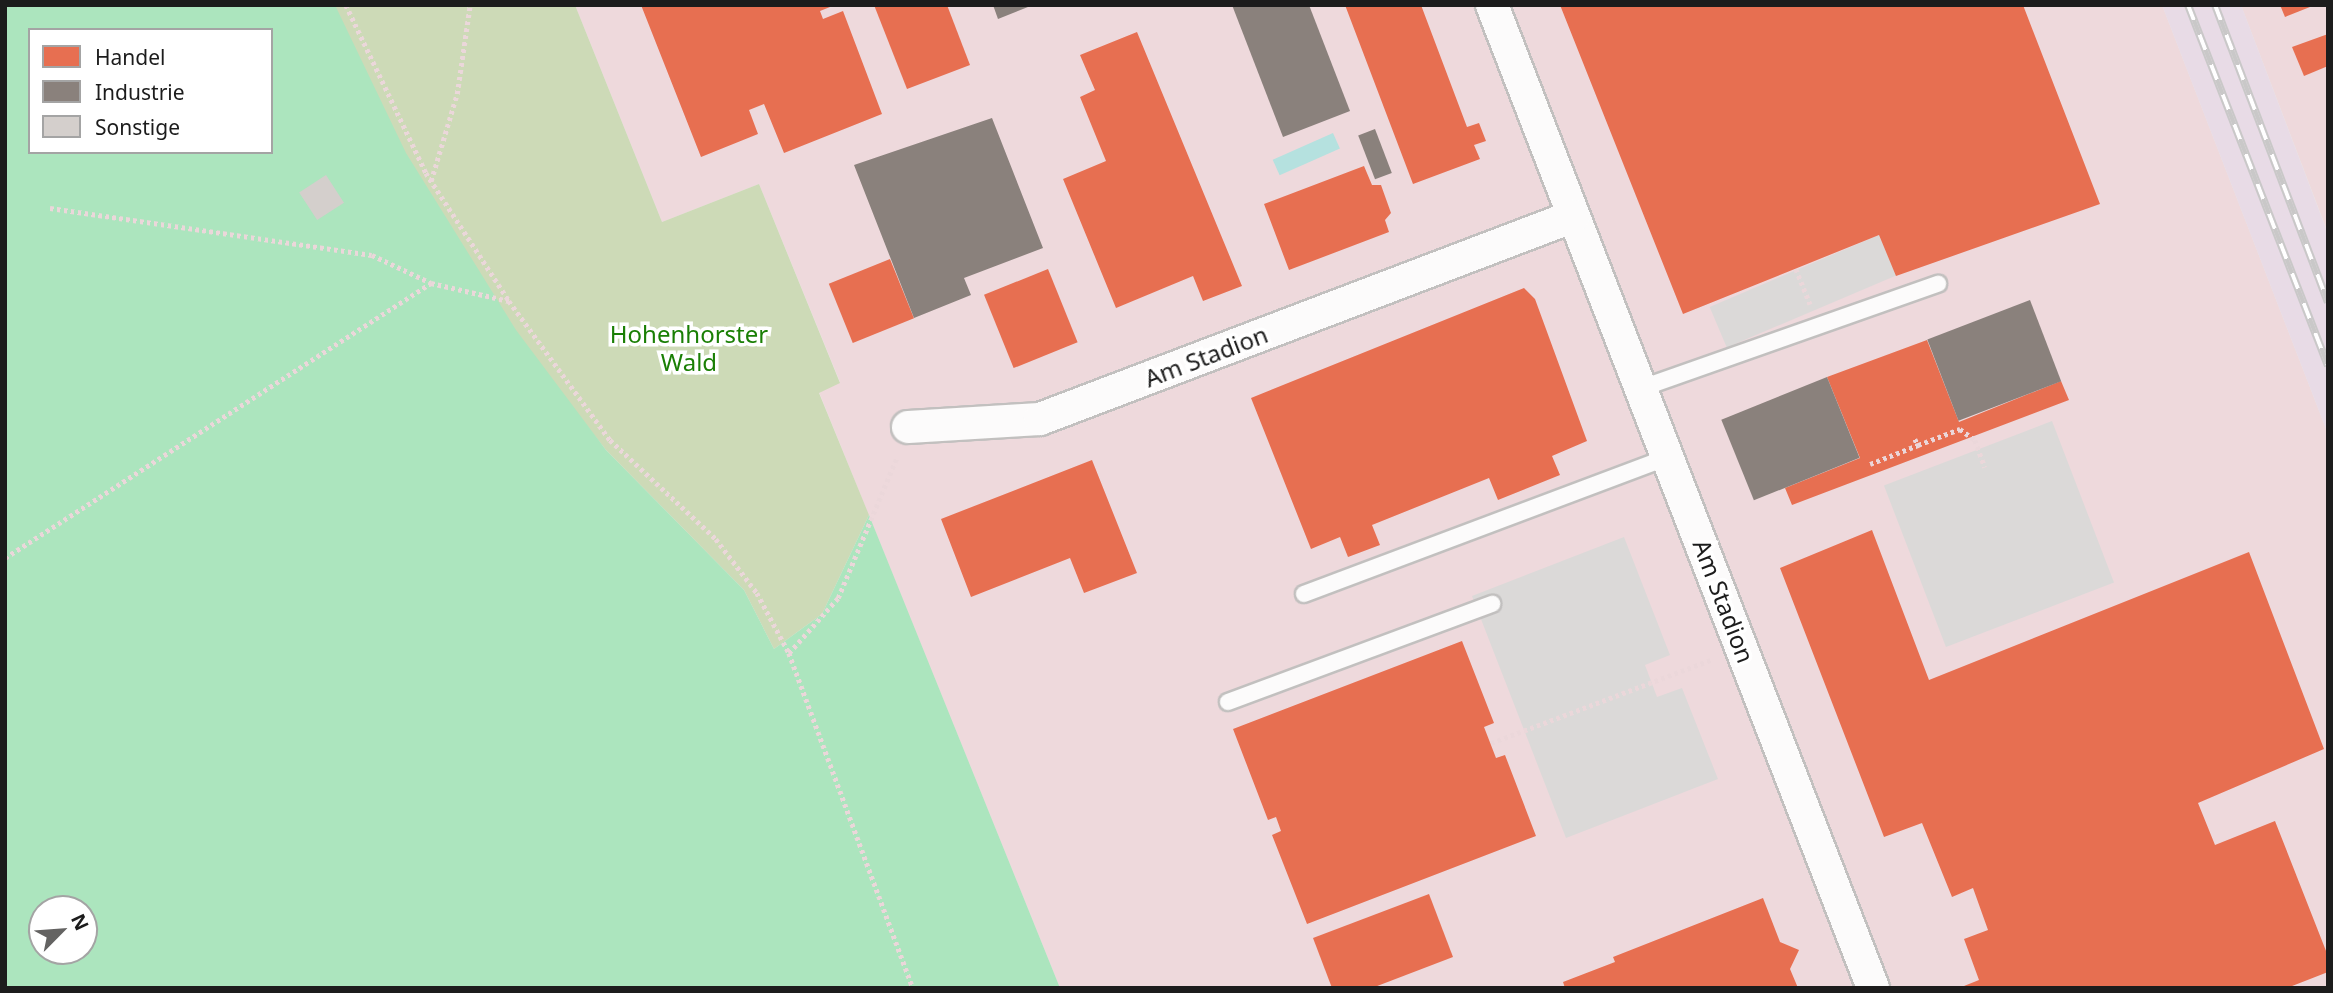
<!DOCTYPE html>
<style>
body{margin:0}
#map{position:relative;width:2333px;height:993px;overflow:hidden;background:#ebe7e4;font-family:"Noto Sans",sans-serif}
div>[style]{position:absolute}
.commercial>*{inset:0;background:#eed9dc}
.industrial>*{inset:0;background:#e8dbe6}
.forest>*{inset:0;background:#cddab7}
.pitch>*{inset:0;background:#ace5be}
.parking>*{inset:0;background:#dbd9d8;transform-origin:0 0}
.water>*{inset:0;background:#b5e1df;transform-origin:0 0}
.shops>*{inset:0;background:#e76f51;transform-origin:0 0}
.industry>*{inset:0;background:#8a817c;transform-origin:0 0}
.building>*{inset:0;background:#d4cfcc;transform-origin:0 0}
.path>*{height:4.5px;margin-top:-2.25px;transform-origin:0;background:repeating-linear-gradient(90deg,#ebd7da 0 3.5px,transparent 0 7px)}
.roads{filter:drop-shadow(2px 0 #c2c0bf) drop-shadow(-2px 0 #c2c0bf) drop-shadow(0 2px #c2c0bf) drop-shadow(0 -2px #c2c0bf)}
.service>*{height:16px;margin:-8px;padding:0 8px;transform-origin:8px;border-radius:8px;background:#fcfbfb}
.minor>*{height:32px;margin:-16px;padding:0 16px;transform-origin:16px;border-radius:16px;background:#fcfbfb}
.rail>*{height:8px;margin-top:-4px;transform-origin:0;background:repeating-linear-gradient(90deg,#fff 0 16px,#c9c8c8 0 32px);box-sizing:border-box;border-block:2px solid #c9c8c8}
span{translate:-50% -50%;white-space:nowrap;text-align:center;line-height:1.15;-webkit-text-stroke:7px #fff;paint-order:stroke}
.park-label{font-size:24px;color:#1a7f05}
.street-label{font-size:24px;color:#1c1c1c}
.frame{position:absolute;inset:0;border:7px solid #1c1c1c;pointer-events:none}
.legend{position:absolute;left:28px;top:28px;width:245px;height:126px;box-sizing:border-box;background:#fff;border:2px solid #a4a4a4;margin:0;padding:9px 12px;list-style:none;font-size:21px;color:#1c1c1c}
.legend li{display:flex;align-items:center;gap:14px;height:35px}
.legend b{width:35px;border:2px solid #a4a4a4}
.north{position:absolute;left:28px;top:895px;width:70px;height:70px;box-sizing:border-box;background:#fff;border:2px solid #a4a4a4;border-radius:50%;rotate:65deg;font-size:19px;font-weight:700;line-height:28px;text-align:center;color:#1c1c1c}
.north::after{content:'';display:block;margin:auto;width:24px;height:32px;background:#646362;clip-path:polygon(50% 0,100% 100%,50% 72%,0 100%)}
</style>
<div id="map">
<div class="commercial">
<div style="clip-path:polygon(575px 5px,2162px 5px,2328px 434px,2328px 988px,1060px 988px,819px 392px,840px 382px,759px 184px,662px 222px)"></div>
<div style="clip-path:polygon(2241px 5px,2328px 5px,2328px 234px,2328px 233px)"></div>
</div>
<div class="industrial">
<div style="clip-path:polygon(2162px 5px,2241px 5px,2328px 234px,2328px 434px)"></div>
</div>
<div class="forest">
<div style="clip-path:polygon(256px 5px,575px 5px,662px 222px,759px 184px,840px 383px,819px 393px,869px 515px,822px 614px,774px 649px,744px 590px,606px 450px)"></div>
</div>
<div class="pitch">
<div style="clip-path:polygon(evenodd,5px 5px,335px 5px,406px 153px,516px 330px,606px 450px,744px 590px,774px 649px,822px 614px,869px 515px,1060px 988px,5px 988px,5px 5px,30px 30px,271px 30px,271px 152px,30px 152px,30px 30px,5px 5px,42px 909px,84px 909px,84px 951px,42px 951px,42px 909px)"></div>
</div>
<div class="parking">
<div style="left:1879px;top:235px;width:44px;height:184px;rotate:67deg"></div>
<div style="left:2052px;top:421px;width:173px;height:180px;rotate:69deg"></div>
<div style="clip-path:polygon(1624px 537px,1670px 655px,1645px 665px,1657px 697px,1682px 688px,1718px 779px,1566px 838px,1472px 596px)"></div>
</div>
<div class="water">
<div style="left:1333px;top:133px;width:17px;height:66px;rotate:66deg"></div>
</div>
<div class="shops">
<div style="clip-path:polygon(641px 5px,835px 5px,820px 11px,823px 19px,843px 11px,882px 114px,784px 153px,764px 104px,749px 110px,758px 134px,701px 157px)"></div>
<div style="clip-path:polygon(874px 5px,947px 5px,970px 65px,907px 89px)"></div>
<div style="clip-path:polygon(1345px 5px,1421px 5px,1467px 127px,1479px 123px,1486px 141px,1474px 145px,1480px 159px,1413px 184px)"></div>
<div style="clip-path:polygon(1560px 5px,2023px 5px,2100px 204px,1896px 276px,1879px 235px,1683px 314px)"></div>
<div style="clip-path:polygon(2280px 5px,2315px 5px,2285px 17px)"></div>
<div style="clip-path:polygon(1137px 32px,1242px 286px,1203px 301px,1193px 276px,1116px 308px,1063px 179px,1106px 161px,1080px 97px,1095px 90px,1080px 55px)"></div>
<div style="clip-path:polygon(2328px 34px,2328px 66px,2304px 76px,2292px 47px)"></div>
<div style="clip-path:polygon(1364px 166px,1372px 185px,1381px 185px,1391px 213px,1385px 220px,1389px 232px,1289px 270px,1264px 204px)"></div>
<div style="left:890px;top:259px;width:64px;height:66px;rotate:68deg"></div>
<div style="left:1048px;top:269px;width:79px;height:69px;rotate:68deg"></div>
<div style="clip-path:polygon(1524px 288px,1535px 299px,1587px 441px,1552px 456px,1560px 475px,1498px 500px,1489px 478px,1372px 525px,1380px 545px,1348px 557px,1340px 537px,1311px 549px,1251px 398px)"></div>
<div style="clip-path:polygon(1927px 340px,1959px 422px,2061px 381px,2069px 400px,1792px 505px,1785px 488px,1860px 458px,1827px 377px)"></div>
<div style="clip-path:polygon(1092px 460px,1137px 573px,1084px 593px,1070px 558px,971px 597px,941px 519px)"></div>
<div style="clip-path:polygon(1872px 530px,1929px 680px,2249px 552px,2324px 749px,2198px 803px,2215px 845px,2275px 821px,2328px 956px,2328px 972px,2287px 988px,1959px 988px,1979px 980px,1964px 939px,1988px 930px,1973px 888px,1952px 897px,1922px 823px,1884px 837px,1780px 568px)"></div>
<div style="clip-path:polygon(1462px 641px,1494px 723px,1484px 727px,1496px 758px,1505px 755px,1536px 836px,1307px 924px,1272px 835px,1281px 831px,1276px 817px,1268px 820px,1233px 729px)"></div>
<div style="clip-path:polygon(1429px 894px,1453px 957px,1372px 988px,1332px 988px,1313px 938px)"></div>
<div style="clip-path:polygon(1763px 898px,1780px 942px,1799px 950px,1790px 969px,1798px 988px,1565px 988px,1563px 982px,1615px 962px,1613px 957px)"></div>
</div>
<div class="industry">
<div style="clip-path:polygon(993px 5px,1033px 5px,998px 19px)"></div>
<div style="clip-path:polygon(1232px 5px,1309px 5px,1350px 111px,1283px 137px)"></div>
<div style="clip-path:polygon(992px 118px,1043px 248px,964px 278px,971px 295px,914px 318px,854px 165px)"></div>
<div style="left:1375px;top:129px;width:47px;height:18px;rotate:69deg"></div>
<div style="left:2030px;top:300px;width:87px;height:110px;rotate:69deg"></div>
<div style="left:1827px;top:377px;width:87px;height:114px;rotate:68deg"></div>
</div>
<div class="building">
<div style="left:326px;top:175px;width:33px;height:32px;rotate:57deg"></div>
</div>
<div class="path">
<div style="left:346px;top:5px;width:186px;rotate:64.5deg"></div>
<div style="left:426px;top:173px;width:153px;rotate:57deg"></div>
<div style="left:509px;top:301px;width:172px;rotate:54deg"></div>
<div style="left:610px;top:440px;width:145px;rotate:43deg"></div>
<div style="left:716px;top:539px;width:68px;rotate:52.8deg"></div>
<div style="left:757px;top:593px;width:68px;rotate:61.9deg"></div>
<div style="left:789px;top:653px;width:357px;rotate:69.7deg"></div>
<div style="left:431px;top:181px;width:91px;rotate:-73.4deg"></div>
<div style="left:457px;top:94px;width:90px;rotate:-81.7deg"></div>
<div style="left:50px;top:208px;width:325px;rotate:8.3deg"></div>
<div style="left:372px;top:255px;width:65px;rotate:25.4deg"></div>
<div style="left:1796px;top:269px;width:38px;rotate:68deg"></div>
<div style="left:1915px;top:439px;width:7px;rotate:63deg"></div>
<div style="left:1918px;top:445px;width:45px;rotate:-20.9deg"></div>
<div style="left:1960px;top:429px;width:19px;rotate:36deg"></div>
<div style="left:1975px;top:440px;width:29px;rotate:70deg"></div>
<div style="left:1870px;top:464px;width:52px;rotate:-21.6deg"></div>
<div style="left:5px;top:558px;width:507px;rotate:-32.84deg"></div>
<div style="left:431px;top:283px;width:80px;rotate:13deg"></div>
<div style="left:789px;top:653px;width:74px;rotate:-48.3deg"></div>
<div style="left:838px;top:598px;width:153px;rotate:-67.3deg"></div>
<div style="left:1491px;top:743px;width:235px;rotate:-20.7deg"></div>
</div>
<div class="roads">
<div class="service">
<div style="left:1642px;top:388px;width:314px;rotate:-19.4deg"></div>
<div style="left:1304px;top:594px;width:389px;rotate:-20.6deg"></div>
<div style="left:1228px;top:702px;width:282px;rotate:-20.4deg"></div>
</div>
<div class="minor">
<div style="left:1492px;top:5px;width:1054px;rotate:68.81deg"></div>
<div style="left:908px;top:427px;width:132px;rotate:-3.5deg"></div>
<div style="left:1040px;top:419px;width:571px;rotate:-20.81deg"></div>
</div>
</div>
<div class="rail">
<div style="left:2188px;top:5px;width:387px;rotate:68.8deg"></div>
<div style="left:2215px;top:5px;width:318px;rotate:69.2deg"></div>
</div>
<div class="park-label">
<span style="left:689px;top:348px">Hohenhorster<br>Wald</span>
</div>
<div class="street-label">
<span style="left:1206px;top:356px;rotate:-21deg">Am Stadion</span>
<span style="left:1724px;top:601px;rotate:69deg">Am Stadion</span>
</div>
<div class="frame"></div>
<ul class="legend">
<li><b style="height:19px;background:#e76f51"></b>Handel</li>
<li><b style="height:19px;background:#8a817c"></b>Industrie</li>
<li><b style="height:19px;background:#d4cfcc"></b>Sonstige</li>
</ul>
<div class="north">N</div>
</div>
